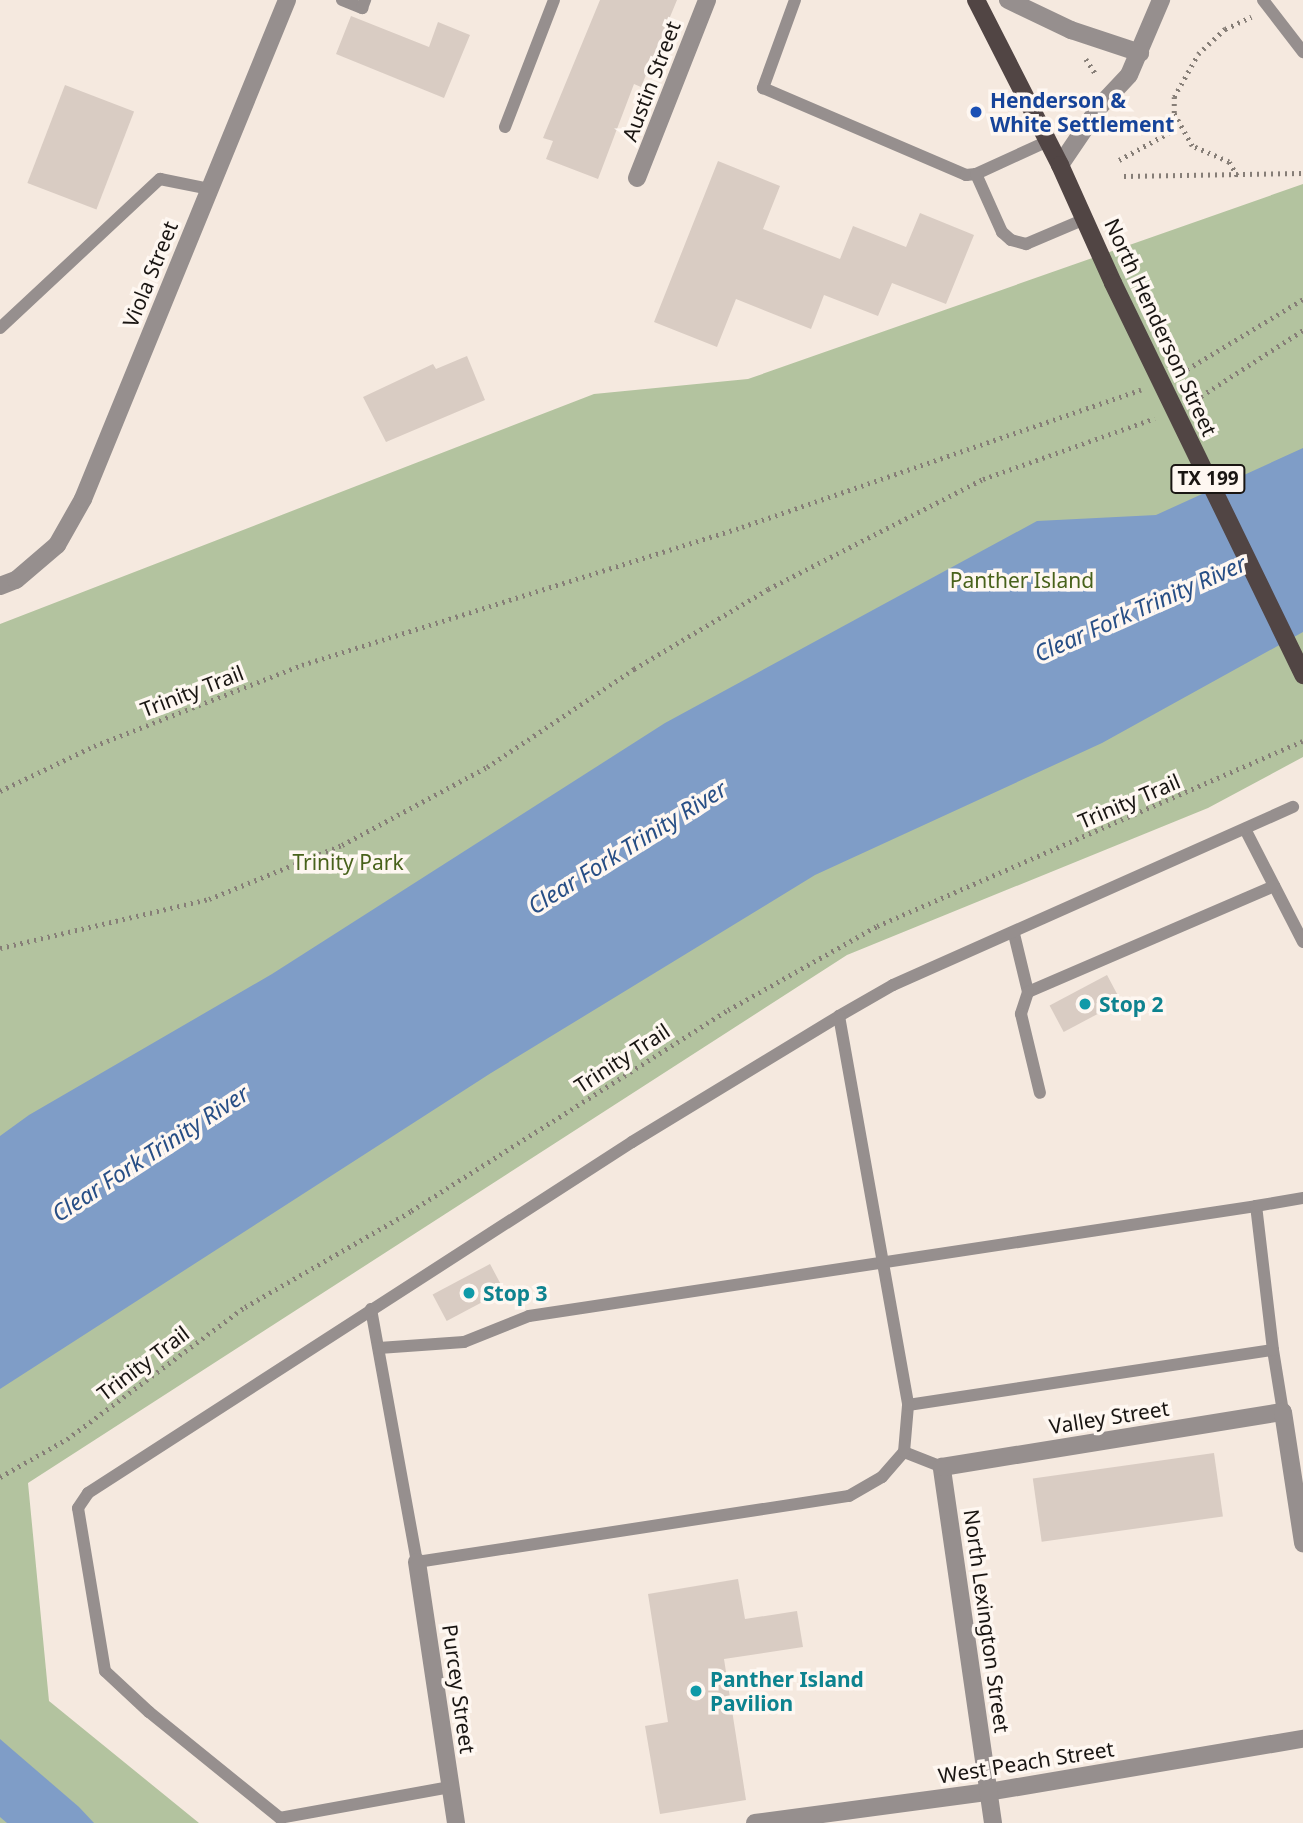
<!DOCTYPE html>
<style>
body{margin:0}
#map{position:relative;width:1303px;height:1823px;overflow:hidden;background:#f5e9df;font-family:"Noto Sans",sans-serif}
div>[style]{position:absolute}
.green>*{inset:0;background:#b3c39f}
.water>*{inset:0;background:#7f9dc7}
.building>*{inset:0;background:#d9ccc3;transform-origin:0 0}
.path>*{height:4.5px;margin-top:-2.25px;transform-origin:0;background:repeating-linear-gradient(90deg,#867e77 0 2px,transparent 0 7px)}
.service>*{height:12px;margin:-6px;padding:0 6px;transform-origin:6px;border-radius:6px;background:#968f8e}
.minor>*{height:18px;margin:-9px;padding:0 9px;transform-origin:9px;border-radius:9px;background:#968f8e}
.primary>*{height:18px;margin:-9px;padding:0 9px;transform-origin:9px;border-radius:9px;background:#514544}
.primary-bridge>*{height:18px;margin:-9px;padding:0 9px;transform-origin:9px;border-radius:9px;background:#514544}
.dots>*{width:19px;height:19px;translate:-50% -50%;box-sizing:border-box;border:4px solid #fef7f1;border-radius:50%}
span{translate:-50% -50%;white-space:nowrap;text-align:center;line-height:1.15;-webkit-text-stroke:7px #fef7f1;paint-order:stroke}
.shield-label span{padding:2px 5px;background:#fef7f1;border:2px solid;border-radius:5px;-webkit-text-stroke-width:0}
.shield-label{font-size:19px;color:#191512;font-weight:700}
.street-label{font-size:21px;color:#191512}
.transit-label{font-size:21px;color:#164399;font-weight:700}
.left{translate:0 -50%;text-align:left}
.park-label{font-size:21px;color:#48621b}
.culture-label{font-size:21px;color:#0d838f;font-weight:700}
.water-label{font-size:23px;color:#274e85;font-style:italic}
</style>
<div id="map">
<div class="green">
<div style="clip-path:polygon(1303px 184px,1303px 757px,1208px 808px,847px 955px,28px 1483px,49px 1701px,199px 1823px,0 1823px,0 624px,594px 394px,748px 379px)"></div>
</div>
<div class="water">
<div style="clip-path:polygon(1303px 448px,1303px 632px,1102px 743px,815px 875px,491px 1073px,0 1389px,0 1136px,29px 1115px,272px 974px,665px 723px,1037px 521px,1156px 515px)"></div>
<div style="clip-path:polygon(0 1739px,79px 1807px,94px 1823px,7px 1823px,0 1817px)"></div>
</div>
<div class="building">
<div style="clip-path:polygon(600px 0,677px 0,641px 87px,634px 84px,598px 179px,546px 159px,553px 141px,543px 138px)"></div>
<div style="clip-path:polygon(351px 16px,429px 47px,438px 22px,470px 35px,444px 98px,336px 54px)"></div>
<div style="left:65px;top:85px;width:74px;height:105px;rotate:21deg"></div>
<div style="clip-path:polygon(718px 161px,780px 186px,763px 229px,840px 259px,853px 226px,906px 247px,920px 213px,974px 235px,946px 304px,892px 283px,878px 316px,824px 295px,811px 329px,736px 299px,717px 347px,654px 322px)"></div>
<div style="clip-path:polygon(467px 356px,485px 400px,386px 442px,363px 397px,433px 364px,436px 369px)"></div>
<div style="left:1107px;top:975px;width:30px;height:65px;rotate:62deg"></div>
<div style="left:490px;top:1264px;width:30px;height:65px;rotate:62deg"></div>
<div style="left:1214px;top:1453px;width:64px;height:183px;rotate:82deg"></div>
<div style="clip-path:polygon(738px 1579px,745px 1619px,797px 1611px,803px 1647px,724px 1659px,746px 1800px,660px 1814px,645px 1726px,668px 1722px,648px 1594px)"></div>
</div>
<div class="path">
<div style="left:1086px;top:59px;width:20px;rotate:57deg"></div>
<div style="left:1119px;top:160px;width:68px;rotate:-28.8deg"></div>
<div style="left:1124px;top:176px;width:179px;rotate:-1deg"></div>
<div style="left:1237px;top:176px;width:16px;rotate:-120deg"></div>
<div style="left:1229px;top:162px;width:40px;rotate:-156.6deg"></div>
<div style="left:1192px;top:146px;width:38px;rotate:-119deg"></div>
<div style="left:1174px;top:113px;width:16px;rotate:-90deg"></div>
<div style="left:1174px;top:97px;width:49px;rotate:-60.8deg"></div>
<div style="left:1198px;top:54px;width:37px;rotate:-43deg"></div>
<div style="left:1225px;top:29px;width:29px;rotate:-25deg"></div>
<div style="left:1181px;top:373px;width:143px;rotate:-31.2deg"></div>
<div style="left:1195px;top:400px;width:129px;rotate:-32.9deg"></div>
<div style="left:0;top:791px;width:104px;rotate:-25.6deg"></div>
<div style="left:94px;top:746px;width:223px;rotate:-21.3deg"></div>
<div style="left:302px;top:665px;width:461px;rotate:-17.4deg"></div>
<div style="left:742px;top:527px;width:422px;rotate:-19deg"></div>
<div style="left:0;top:948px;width:215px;rotate:-13.2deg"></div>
<div style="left:209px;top:899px;width:144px;rotate:-22.1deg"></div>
<div style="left:342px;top:845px;width:165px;rotate:-28.3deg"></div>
<div style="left:487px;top:767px;width:177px;rotate:-33.7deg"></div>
<div style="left:634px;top:669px;width:156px;rotate:-30.8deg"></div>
<div style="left:768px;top:589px;width:242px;rotate:-27.1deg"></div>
<div style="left:983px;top:479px;width:182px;rotate:-19.5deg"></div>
<div style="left:0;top:1477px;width:77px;rotate:-29.6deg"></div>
<div style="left:67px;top:1439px;width:222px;rotate:-36.6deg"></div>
<div style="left:245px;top:1307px;width:192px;rotate:-30deg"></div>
<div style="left:411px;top:1211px;width:375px;rotate:-32.4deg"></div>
<div style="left:728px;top:1010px;width:171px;rotate:-29.4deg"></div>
<div style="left:877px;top:926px;width:464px;rotate:-23.5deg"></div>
</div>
<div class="service">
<div style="left:342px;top:0;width:22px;rotate:22deg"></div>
<div style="left:362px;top:8px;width:9px;rotate:-69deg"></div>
<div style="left:795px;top:0;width:94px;rotate:110deg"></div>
<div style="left:763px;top:88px;width:221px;rotate:23.2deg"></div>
<div style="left:966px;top:175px;width:10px;rotate:-6deg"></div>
<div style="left:976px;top:174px;width:79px;rotate:-24.6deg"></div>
<div style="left:1263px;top:0;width:66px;rotate:52.4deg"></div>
<div style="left:505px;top:127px;width:136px;rotate:-68.9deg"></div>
<div style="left:976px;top:174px;width:64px;rotate:65.9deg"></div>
<div style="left:1002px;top:232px;width:12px;rotate:42deg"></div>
<div style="left:1011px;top:240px;width:16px;rotate:15deg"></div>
<div style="left:1026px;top:244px;width:64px;rotate:-23deg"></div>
<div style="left:0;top:328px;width:219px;rotate:-43deg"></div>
<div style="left:160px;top:179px;width:50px;rotate:11.5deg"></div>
<div style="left:1245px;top:829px;width:127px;rotate:62.8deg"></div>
<div style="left:1014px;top:934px;width:60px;rotate:76.4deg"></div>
<div style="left:1028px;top:992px;width:268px;rotate:-23.3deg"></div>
<div style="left:1028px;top:992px;width:23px;rotate:108deg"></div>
<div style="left:1021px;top:1014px;width:81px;rotate:76.5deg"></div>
<div style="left:839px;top:1016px;width:62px;rotate:-29.9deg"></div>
<div style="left:893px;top:985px;width:438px;rotate:-24deg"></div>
<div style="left:371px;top:1309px;width:257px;rotate:79.7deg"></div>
<div style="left:417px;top:1562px;width:437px;rotate:-8.7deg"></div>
<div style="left:849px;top:1496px;width:38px;rotate:-30deg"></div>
<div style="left:882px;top:1477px;width:33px;rotate:-49deg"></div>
<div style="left:904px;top:1452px;width:41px;rotate:21.5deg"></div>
<div style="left:379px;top:1348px;width:85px;rotate:-4deg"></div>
<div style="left:464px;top:1342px;width:70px;rotate:-21.8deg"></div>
<div style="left:529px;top:1316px;width:735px;rotate:-8.6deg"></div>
<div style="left:1273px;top:1350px;width:63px;rotate:80.8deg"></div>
<div style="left:904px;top:1452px;width:47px;rotate:-85.1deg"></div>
<div style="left:908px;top:1405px;width:369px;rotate:-8.6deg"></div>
<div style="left:1273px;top:1350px;width:145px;rotate:-96.7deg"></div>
<div style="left:1256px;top:1206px;width:48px;rotate:-9.7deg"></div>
<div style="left:450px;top:1787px;width:173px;rotate:169.7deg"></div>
<div style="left:280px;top:1818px;width:169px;rotate:-141deg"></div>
<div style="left:149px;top:1712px;width:60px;rotate:-137deg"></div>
<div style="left:105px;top:1671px;width:165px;rotate:-99.4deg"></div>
<div style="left:78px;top:1508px;width:18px;rotate:-56deg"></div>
<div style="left:88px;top:1493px;width:647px;rotate:-32.83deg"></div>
<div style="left:632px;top:1142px;width:242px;rotate:-31.3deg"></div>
<div style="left:839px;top:1016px;width:395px;rotate:79.9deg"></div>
</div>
<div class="minor">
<div style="left:1008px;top:0;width:70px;rotate:25.5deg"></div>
<div style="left:1071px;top:30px;width:73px;rotate:18.4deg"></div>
<div style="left:1060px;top:165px;width:71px;rotate:-55.9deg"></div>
<div style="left:1100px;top:106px;width:42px;rotate:-46.9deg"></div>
<div style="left:1129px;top:75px;width:82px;rotate:-66.9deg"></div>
<div style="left:637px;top:178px;width:191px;rotate:-68.5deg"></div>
<div style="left:0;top:586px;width:17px;rotate:-21deg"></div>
<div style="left:16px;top:580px;width:54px;rotate:-40.5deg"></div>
<div style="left:57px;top:545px;width:53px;rotate:-60.5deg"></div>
<div style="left:83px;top:499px;width:539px;rotate:-67.76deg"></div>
<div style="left:417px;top:1562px;width:264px;rotate:81.5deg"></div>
<div style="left:755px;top:1823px;width:235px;rotate:-7.6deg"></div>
<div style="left:988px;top:1792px;width:319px;rotate:-9.6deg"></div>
<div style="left:993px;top:1823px;width:360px;rotate:-98.2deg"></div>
<div style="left:942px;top:1467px;width:345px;rotate:-9.2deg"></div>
<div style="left:1283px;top:1412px;width:133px;rotate:81.3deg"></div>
</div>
<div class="primary">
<div style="left:976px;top:0;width:185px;rotate:63deg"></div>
<div style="left:1060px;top:165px;width:129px;rotate:65.8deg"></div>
</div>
<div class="primary-bridge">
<div style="left:1113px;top:283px;width:436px;rotate:64.1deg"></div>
</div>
<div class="dots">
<div style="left:976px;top:112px;background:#1a4fb4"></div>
<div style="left:1085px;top:1004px;background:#0f9aa8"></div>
<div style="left:469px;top:1293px;background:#0f9aa8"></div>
<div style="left:696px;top:1691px;background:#0f9aa8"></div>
</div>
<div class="shield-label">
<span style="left:1208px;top:479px">TX 199</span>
</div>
<div class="street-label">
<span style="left:651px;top:81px;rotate:-69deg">Austin Street</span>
<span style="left:150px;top:274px;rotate:-68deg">Viola Street</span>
<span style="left:1161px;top:327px;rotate:65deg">North Henderson Street</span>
<span style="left:192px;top:691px;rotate:-21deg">Trinity Trail</span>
<span style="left:1129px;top:801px;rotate:-23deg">Trinity Trail</span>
<span style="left:622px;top:1058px;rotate:-33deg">Trinity Trail</span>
<span style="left:143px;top:1363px;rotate:-37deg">Trinity Trail</span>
<span style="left:1109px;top:1417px;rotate:-9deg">Valley Street</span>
<span style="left:987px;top:1621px;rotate:82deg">North Lexington Street</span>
<span style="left:459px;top:1689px;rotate:82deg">Purcey Street</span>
<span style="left:1026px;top:1762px;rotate:-9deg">West Peach Street</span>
</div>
<div class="transit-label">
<span class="left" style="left:990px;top:112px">Henderson &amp;<br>White Settlement</span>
</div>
<div class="park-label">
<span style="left:1022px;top:580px">Panther Island</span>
<span style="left:348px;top:862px">Trinity Park</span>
</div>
<div class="culture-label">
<span class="left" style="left:1099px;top:1004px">Stop 2</span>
<span class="left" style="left:483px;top:1293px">Stop 3</span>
<span class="left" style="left:710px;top:1691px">Panther Island<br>Pavilion</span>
</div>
<div class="water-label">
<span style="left:1140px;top:608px;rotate:-24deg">Clear Fork Trinity River</span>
<span style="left:627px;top:847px;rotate:-32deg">Clear Fork Trinity River</span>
<span style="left:150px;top:1153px;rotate:-33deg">Clear Fork Trinity River</span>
</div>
</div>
